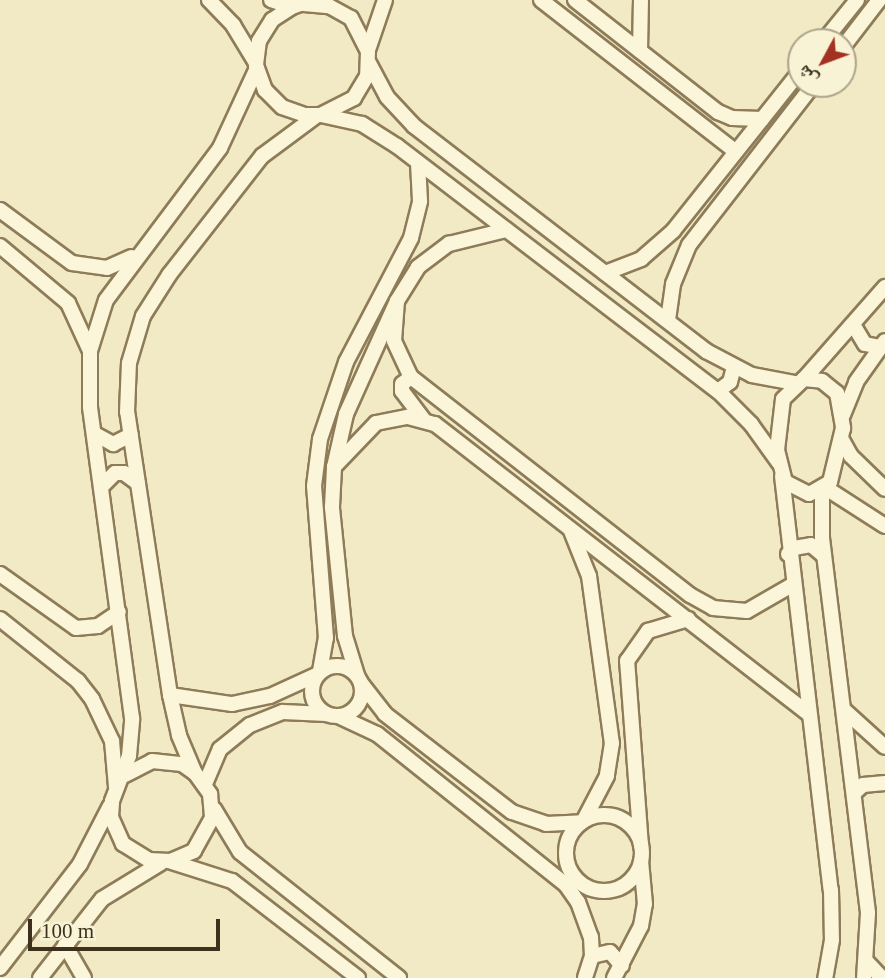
<!DOCTYPE html>
<meta charset="utf-8">
<style>
body{margin:0}
#map{position:relative;width:885px;height:978px;overflow:hidden;background:#f2eac4;font-family:"Times New Roman","Noto Naskh Arabic",serif}
div>[style]{position:absolute}
.roads{filter:drop-shadow(2px 0 #8e7c59) drop-shadow(-2px 0 #8e7c59) drop-shadow(0 2px #8e7c59) drop-shadow(0 -2px #8e7c59)}
.minor>*{height:14px;margin:-7px;padding:0 7px;transform-origin:7px;border-radius:7px;background:#fbf5d9}
.minor>.ring{margin:-7px;padding:0;box-sizing:content-box;background:none;border:14px solid #fbf5d9;border-radius:50%}
span{translate:-50% -50%;white-space:nowrap;text-align:center;line-height:1.15;-webkit-text-stroke:7px #f8f3d5;paint-order:stroke}
.north{position:absolute;left:787px;top:28px;width:70px;height:70px;box-sizing:border-box;background:#f8f3d5;border:2px solid #ada58c;border-radius:50%;rotate:229deg;font-size:19px;font-weight:700;line-height:28px;text-align:center;color:#3d311e}
.north::after{content:'';display:block;margin:auto;width:24px;height:32px;background:#a33223;clip-path:polygon(50% 0,100% 100%,50% 72%,0 100%)}
.scale{position:absolute;left:28px;top:919px;width:192px;height:32px;box-sizing:border-box;border:4px solid #3d311e;border-top:0;padding-left:9px;font-size:21px;line-height:24px;white-space:nowrap;color:#3d311e;-webkit-text-stroke:5px #f8f3d5;paint-order:stroke}
</style>
<div id="map">
<div class="roads">
<div class="minor">
<div style="left:209px;top:0;width:35px;rotate:46deg"></div>
<div style="left:233px;top:25px;width:44px;rotate:58.8deg"></div>
<div style="left:271px;top:0;width:22px;rotate:18deg"></div>
<div style="left:541px;top:0;width:247px;rotate:37.9deg"></div>
<div style="left:575px;top:0;width:182px;rotate:38.1deg"></div>
<div style="left:718px;top:112px;width:15px;rotate:23deg"></div>
<div style="left:732px;top:118px;width:30px;rotate:2deg"></div>
<div style="left:304px;top:4px;width:25px;rotate:5deg"></div>
<div style="left:329px;top:6px;width:25px;rotate:29deg"></div>
<div style="left:351px;top:18px;width:37px;rotate:63deg"></div>
<div style="left:368px;top:51px;width:25px;rotate:92deg"></div>
<div style="left:367px;top:76px;width:26px;rotate:121deg"></div>
<div style="left:354px;top:98px;width:37px;rotate:153deg"></div>
<div style="left:321px;top:115px;width:16px;rotate:180deg"></div>
<div style="left:305px;top:115px;width:24px;rotate:-161deg"></div>
<div style="left:282px;top:107px;width:24px;rotate:-135deg"></div>
<div style="left:265px;top:90px;width:27px;rotate:-110deg"></div>
<div style="left:256px;top:65px;width:24px;rotate:-83deg"></div>
<div style="left:259px;top:41px;width:25px;rotate:-58deg"></div>
<div style="left:272px;top:20px;width:24px;rotate:-33deg"></div>
<div style="left:292px;top:7px;width:21px;rotate:-19deg"></div>
<div style="left:823px;top:42px;width:54px;rotate:-51deg"></div>
<div style="left:843px;top:47px;width:59px;rotate:-52.5deg"></div>
<div style="left:368px;top:50px;width:53px;rotate:-71.2deg"></div>
<div style="left:640px;top:51px;width:51px;rotate:-88.9deg"></div>
<div style="left:369px;top:63px;width:38px;rotate:62deg"></div>
<div style="left:387px;top:97px;width:40px;rotate:47deg"></div>
<div style="left:414px;top:126px;width:369px;rotate:37.6deg"></div>
<div style="left:706px;top:351px;width:52px;rotate:27.6deg"></div>
<div style="left:752px;top:375px;width:44px;rotate:10.5deg"></div>
<div style="left:321px;top:115px;width:42px;rotate:12.4deg"></div>
<div style="left:362px;top:124px;width:41px;rotate:32.2deg"></div>
<div style="left:397px;top:146px;width:404px;rotate:37.4deg"></div>
<div style="left:718px;top:391px;width:47px;rotate:45deg"></div>
<div style="left:751px;top:424px;width:48px;rotate:54.3deg"></div>
<div style="left:0;top:210px;width:89px;rotate:36.4deg"></div>
<div style="left:72px;top:263px;width:35px;rotate:8deg"></div>
<div style="left:107px;top:268px;width:27px;rotate:-24deg"></div>
<div style="left:0;top:246px;width:89px;rotate:40deg"></div>
<div style="left:68px;top:303px;width:53px;rotate:65.4deg"></div>
<div style="left:605px;top:273px;width:39px;rotate:-21deg"></div>
<div style="left:641px;top:259px;width:43px;rotate:-41.2deg"></div>
<div style="left:673px;top:231px;width:206px;rotate:-51.5deg"></div>
<div style="left:397px;top:301px;width:40px;rotate:94.3deg"></div>
<div style="left:394px;top:341px;width:40px;rotate:65deg"></div>
<div style="left:411px;top:377px;width:354px;rotate:38deg"></div>
<div style="left:690px;top:595px;width:26px;rotate:29deg"></div>
<div style="left:713px;top:608px;width:34px;rotate:5deg"></div>
<div style="left:747px;top:611px;width:52px;rotate:-30deg"></div>
<div style="left:668px;top:320px;width:36px;rotate:-82deg"></div>
<div style="left:673px;top:284px;width:42px;rotate:-67.7deg"></div>
<div style="left:689px;top:245px;width:204px;rotate:-52.2deg"></div>
<div style="left:854px;top:326px;width:21px;rotate:59deg"></div>
<div style="left:865px;top:344px;width:16px;rotate:11deg"></div>
<div style="left:411px;top:377px;width:11px;rotate:142deg"></div>
<div style="left:402px;top:384px;width:7px;rotate:90deg"></div>
<div style="left:402px;top:391px;width:36px;rotate:53deg"></div>
<div style="left:804px;top:379px;width:18px;rotate:6deg"></div>
<div style="left:822px;top:381px;width:19px;rotate:39deg"></div>
<div style="left:837px;top:393px;width:36px;rotate:80deg"></div>
<div style="left:843px;top:428px;width:56px;rotate:103.5deg"></div>
<div style="left:830px;top:482px;width:24px;rotate:150deg"></div>
<div style="left:809px;top:494px;width:27px;rotate:-153deg"></div>
<div style="left:785px;top:482px;width:33px;rotate:-104deg"></div>
<div style="left:777px;top:450px;width:51px;rotate:-83.3deg"></div>
<div style="left:783px;top:399px;width:29px;rotate:-44deg"></div>
<div style="left:804px;top:379px;width:123px;rotate:-48.6deg"></div>
<div style="left:718px;top:391px;width:15px;rotate:-37deg"></div>
<div style="left:730px;top:382px;width:16px;rotate:-75deg"></div>
<div style="left:843px;top:415px;width:35px;rotate:-68deg"></div>
<div style="left:856px;top:382px;width:50px;rotate:-54.7deg"></div>
<div style="left:95px;top:434px;width:21px;rotate:29deg"></div>
<div style="left:113px;top:444px;width:20px;rotate:-27deg"></div>
<div style="left:842px;top:440px;width:18px;rotate:61deg"></div>
<div style="left:851px;top:456px;width:47px;rotate:44.1deg"></div>
<div style="left:334px;top:467px;width:61px;rotate:-46.3deg"></div>
<div style="left:376px;top:423px;width:33px;rotate:-11deg"></div>
<div style="left:408px;top:417px;width:28px;rotate:15deg"></div>
<div style="left:435px;top:424px;width:473px;rotate:37.8deg"></div>
<div style="left:782px;top:476px;width:417px;rotate:83.3deg"></div>
<div style="left:831px;top:890px;width:50px;rotate:88.9deg"></div>
<div style="left:832px;top:940px;width:39px;rotate:100deg"></div>
<div style="left:103px;top:485px;width:17px;rotate:-45deg"></div>
<div style="left:115px;top:473px;width:9px"></div>
<div style="left:124px;top:473px;width:17px;rotate:36deg"></div>
<div style="left:826px;top:488px;width:70px;rotate:32.8deg"></div>
<div style="left:822px;top:490px;width:48px;rotate:90deg"></div>
<div style="left:822px;top:538px;width:378px;rotate:83deg"></div>
<div style="left:868px;top:913px;width:65px;rotate:93.5deg"></div>
<div style="left:571px;top:531px;width:48px;rotate:68.2deg"></div>
<div style="left:589px;top:576px;width:169px;rotate:82.2deg"></div>
<div style="left:612px;top:743px;width:33px;rotate:99deg"></div>
<div style="left:607px;top:776px;width:50px;rotate:117.6deg"></div>
<div style="left:788px;top:554px;width:8px;rotate:-45deg"></div>
<div style="left:794px;top:548px;width:17px;rotate:-10deg"></div>
<div style="left:811px;top:545px;width:17px;rotate:40deg"></div>
<div style="left:0;top:574px;width:93px;rotate:35.4deg"></div>
<div style="left:76px;top:628px;width:22px;rotate:-5deg"></div>
<div style="left:98px;top:626px;width:25px;rotate:-34deg"></div>
<div style="left:0;top:619px;width:100px;rotate:38.5deg"></div>
<div style="left:78px;top:681px;width:23px;rotate:52deg"></div>
<div style="left:92px;top:699px;width:47px;rotate:64.5deg"></div>
<div style="left:112px;top:741px;width:46px;rotate:85deg"></div>
<div class="ring" style="left:312px;top:666px;width:36px;height:36px"></div>
<div style="left:320px;top:671px;width:34px;rotate:-80deg"></div>
<div style="left:326px;top:638px;width:152px;rotate:-94.5deg"></div>
<div style="left:314px;top:486px;width:47px;rotate:-82.7deg"></div>
<div style="left:320px;top:439px;width:81px;rotate:-71.3deg"></div>
<div style="left:346px;top:362px;width:140px;rotate:-62.3deg"></div>
<div style="left:411px;top:238px;width:38px;rotate:-76deg"></div>
<div style="left:420px;top:201px;width:38px;rotate:-93deg"></div>
<div style="left:357px;top:675px;width:41px;rotate:-107.1deg"></div>
<div style="left:345px;top:636px;width:130px;rotate:-95.8deg"></div>
<div style="left:332px;top:507px;width:40px;rotate:-87.1deg"></div>
<div style="left:334px;top:467px;width:54px;rotate:-77.2deg"></div>
<div style="left:346px;top:414px;width:124px;rotate:-65.7deg"></div>
<div style="left:397px;top:301px;width:40px;rotate:-58deg"></div>
<div style="left:418px;top:267px;width:39px;rotate:-37deg"></div>
<div style="left:449px;top:244px;width:59px;rotate:-13.8deg"></div>
<div style="left:361px;top:683px;width:39px;rotate:52deg"></div>
<div style="left:385px;top:714px;width:160px;rotate:37.7deg"></div>
<div style="left:512px;top:812px;width:36px;rotate:19deg"></div>
<div style="left:546px;top:824px;width:36px;rotate:-3deg"></div>
<div style="left:170px;top:695px;width:63px;rotate:8.3deg"></div>
<div style="left:232px;top:704px;width:39px;rotate:-12deg"></div>
<div style="left:270px;top:696px;width:51px;rotate:-24.5deg"></div>
<div style="left:844px;top:710px;width:55px;rotate:42.1deg"></div>
<div style="left:338px;top:716px;width:43px;rotate:24.8deg"></div>
<div style="left:377px;top:734px;width:242px;rotate:38.6deg"></div>
<div style="left:566px;top:885px;width:21px;rotate:55deg"></div>
<div style="left:578px;top:902px;width:37px;rotate:70deg"></div>
<div style="left:591px;top:937px;width:19px;rotate:87deg"></div>
<div style="left:592px;top:956px;width:23px;rotate:108deg"></div>
<div style="left:194px;top:771px;width:39px;rotate:-113deg"></div>
<div style="left:179px;top:735px;width:41px;rotate:-102.7deg"></div>
<div style="left:170px;top:695px;width:286px;rotate:-98.6deg"></div>
<div style="left:127px;top:412px;width:49px;rotate:-87.7deg"></div>
<div style="left:129px;top:363px;width:49px;rotate:-73.4deg"></div>
<div style="left:143px;top:316px;width:49px;rotate:-57.6deg"></div>
<div style="left:169px;top:275px;width:151px;rotate:-52deg"></div>
<div style="left:262px;top:156px;width:67px;rotate:-36.5deg"></div>
<div style="left:125px;top:775px;width:30px;rotate:-27deg"></div>
<div style="left:152px;top:761px;width:30px;rotate:6deg"></div>
<div style="left:182px;top:764px;width:16px;rotate:35deg"></div>
<div style="left:195px;top:773px;width:26px;rotate:54deg"></div>
<div style="left:210px;top:794px;width:24px;rotate:85deg"></div>
<div style="left:212px;top:818px;width:38px;rotate:119deg"></div>
<div style="left:194px;top:851px;width:26px;rotate:157deg"></div>
<div style="left:170px;top:861px;width:21px;rotate:-177deg"></div>
<div style="left:149px;top:860px;width:31px;rotate:-148deg"></div>
<div style="left:123px;top:844px;width:30px;rotate:-114deg"></div>
<div style="left:111px;top:817px;width:16px;rotate:-86deg"></div>
<div style="left:112px;top:801px;width:48px;rotate:-69.3deg"></div>
<div style="left:129px;top:756px;width:38px;rotate:-85deg"></div>
<div style="left:132px;top:718px;width:314px;rotate:-97.7deg"></div>
<div style="left:90px;top:407px;width:56px;rotate:-90deg"></div>
<div style="left:90px;top:351px;width:53px;rotate:-72.6deg"></div>
<div style="left:106px;top:300px;width:190px;rotate:-53.1deg"></div>
<div style="left:220px;top:148px;width:88px;rotate:-65.2deg"></div>
<div style="left:205px;top:784px;width:38px;rotate:-67deg"></div>
<div style="left:220px;top:749px;width:38px;rotate:-39deg"></div>
<div style="left:250px;top:725px;width:35px;rotate:-22deg"></div>
<div style="left:283px;top:712px;width:43px;rotate:2.7deg"></div>
<div style="left:854px;top:793px;width:12px;rotate:-42deg"></div>
<div style="left:863px;top:785px;width:22px;rotate:-5deg"></div>
<div style="left:214px;top:809px;width:50px;rotate:58.8deg"></div>
<div style="left:240px;top:852px;width:203px;rotate:38.4deg"></div>
<div class="ring" style="left:566px;top:815px;width:62px;height:62px"></div>
<div style="left:641px;top:846px;width:186px;rotate:-94.3deg"></div>
<div style="left:627px;top:661px;width:37px;rotate:-55deg"></div>
<div style="left:648px;top:631px;width:42px;rotate:-16.7deg"></div>
<div style="left:172px;top:862px;width:63px;rotate:17.6deg"></div>
<div style="left:232px;top:881px;width:159px;rotate:37.6deg"></div>
<div style="left:65px;top:945px;width:38px;rotate:60deg"></div>
<div style="left:592px;top:956px;width:18px;rotate:-13deg"></div>
<div style="left:610px;top:952px;width:18px;rotate:49deg"></div>
<div style="left:867px;top:962px;width:22px;rotate:47deg"></div>
<div style="left:0;top:968px;width:131px;rotate:-52.4deg"></div>
<div style="left:80px;top:864px;width:65px;rotate:-62.7deg"></div>
<div style="left:40px;top:978px;width:100px;rotate:-51.9deg"></div>
<div style="left:102px;top:899px;width:69px;rotate:-31.4deg"></div>
<div style="left:614px;top:978px;width:59px;rotate:-62.6deg"></div>
<div style="left:641px;top:926px;width:22px;rotate:-80deg"></div>
<div style="left:645px;top:904px;width:43px;rotate:-95.3deg"></div>
</div>
</div>
<div class="north">ش</div>
<div class="scale">100 m</div>
</div>
